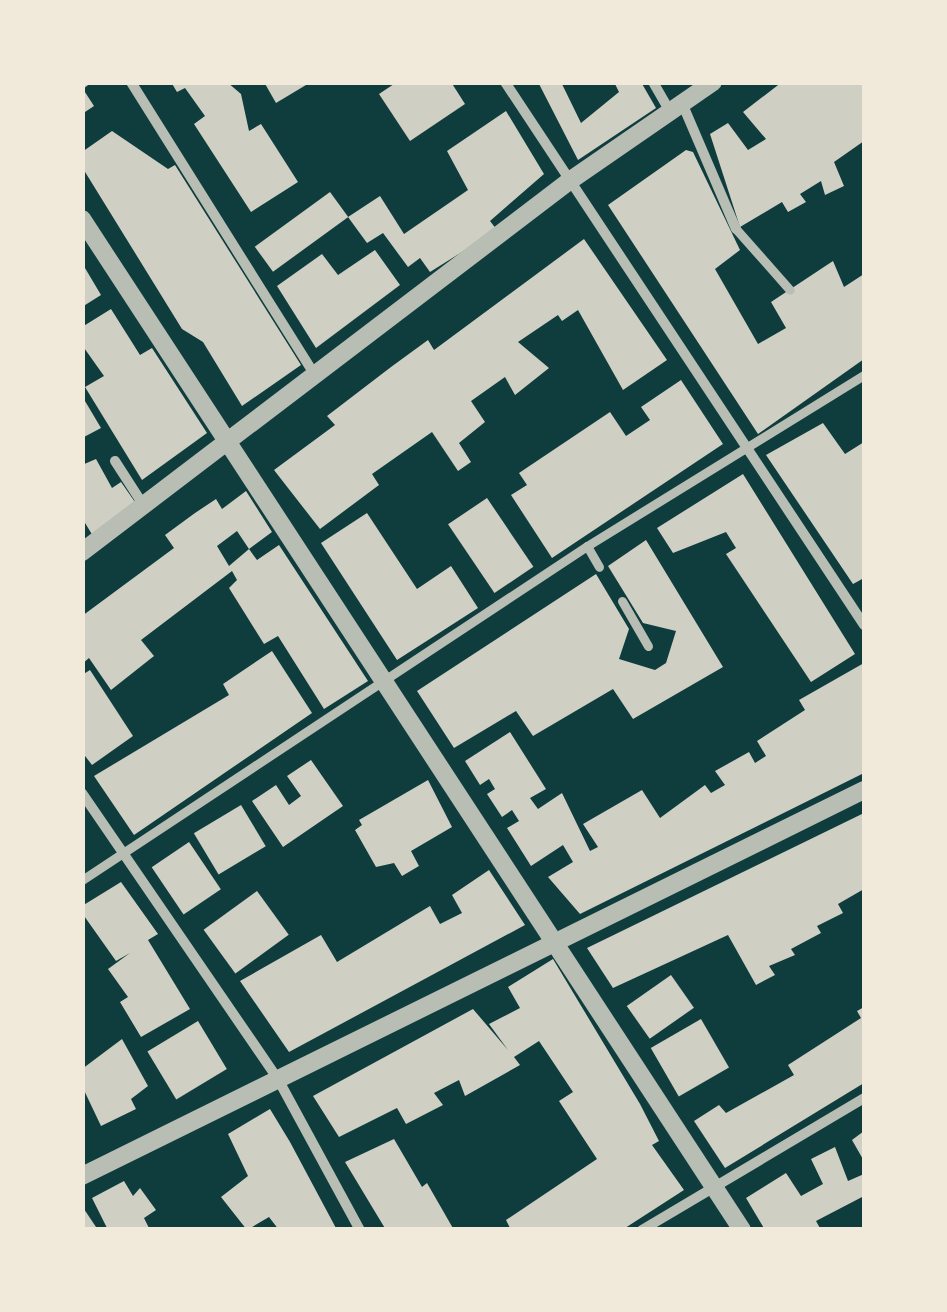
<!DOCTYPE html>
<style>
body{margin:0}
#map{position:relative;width:947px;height:1312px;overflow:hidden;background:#0f3d3e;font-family:Merriweather,serif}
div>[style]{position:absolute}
.building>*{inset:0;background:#cfcfc3;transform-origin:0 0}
.pedestrian>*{height:9px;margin:-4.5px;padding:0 4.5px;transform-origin:4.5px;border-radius:4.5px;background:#b8beb3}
.minor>*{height:10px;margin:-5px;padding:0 5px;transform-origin:5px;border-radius:5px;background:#b8beb3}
.tertiary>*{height:18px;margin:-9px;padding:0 9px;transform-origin:9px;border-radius:9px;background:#b8beb3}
span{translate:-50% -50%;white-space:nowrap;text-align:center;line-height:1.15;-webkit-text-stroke:10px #f1e9da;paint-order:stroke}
.frame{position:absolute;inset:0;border:85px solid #f1e9da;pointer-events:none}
</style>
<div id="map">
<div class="building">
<div style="clip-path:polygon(82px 82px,92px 82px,83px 89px,94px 106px,82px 114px)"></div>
<div style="clip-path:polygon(171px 82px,227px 82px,241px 94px,249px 131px,261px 124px,298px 182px,251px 212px,194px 124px,205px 116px,185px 88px,177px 92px)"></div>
<div style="clip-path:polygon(264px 82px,311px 82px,276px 103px)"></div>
<div style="clip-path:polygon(397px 82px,451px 82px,465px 104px,410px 141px,379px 94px)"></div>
<div style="clip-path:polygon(538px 82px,561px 82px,581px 123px,619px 92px,614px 82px,641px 82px,656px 108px,578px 160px)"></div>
<div style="clip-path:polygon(782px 82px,864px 82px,864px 141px,834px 162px,844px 186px,825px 195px,821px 181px,800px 194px,806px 202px,788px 212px,782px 202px,740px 227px,710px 134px,728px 123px,748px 150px,766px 139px,743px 112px)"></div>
<div style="clip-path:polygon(506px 111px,544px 174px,490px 221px,497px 230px,430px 272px,420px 258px,408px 267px,383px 233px,367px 243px,348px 217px,380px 196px,404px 234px,468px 190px,447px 151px)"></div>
<div style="clip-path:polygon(112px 131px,168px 169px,175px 165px,301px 365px,242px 406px,203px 342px,182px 329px,82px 167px,82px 152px)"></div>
<div style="clip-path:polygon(686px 150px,693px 152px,740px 250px,715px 269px,758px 344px,786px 328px,771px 302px,833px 261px,844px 287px,864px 274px,864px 359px,758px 434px,608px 205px)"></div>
<div style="left:330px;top:192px;width:31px;height:93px;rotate:54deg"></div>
<div style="clip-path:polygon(584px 239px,667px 360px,623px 390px,578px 310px,562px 321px,558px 315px,518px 342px,549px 368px,515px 395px,505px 377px,471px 401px,485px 422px,459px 443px,471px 462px,458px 471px,432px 432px,372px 474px,379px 485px,320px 529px,274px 470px,335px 425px,327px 416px,391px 367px,428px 340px,434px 350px)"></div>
<div style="clip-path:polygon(375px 250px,400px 285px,316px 348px,277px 286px,322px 254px,338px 275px)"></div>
<div style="clip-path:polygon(82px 263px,101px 295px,82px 307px)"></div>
<div style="clip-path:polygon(111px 309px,140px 355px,152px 348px,207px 433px,142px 480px,85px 387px,104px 376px,82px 345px,82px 327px)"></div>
<div style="clip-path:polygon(681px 380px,723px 444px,552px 558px,511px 495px,527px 485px,519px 473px,610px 412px,626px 436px,650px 420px,641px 407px)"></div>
<div style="clip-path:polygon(82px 396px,101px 428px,84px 437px,82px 435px)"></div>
<div style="clip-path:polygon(823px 423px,845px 454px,864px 442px,864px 578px,853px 584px,766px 455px)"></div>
<div style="clip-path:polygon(96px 459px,112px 488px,121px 482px,137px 505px,93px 536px,82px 518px,82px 465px)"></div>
<div style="clip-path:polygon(743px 474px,855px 654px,811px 682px,726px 554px,736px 548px,726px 532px,673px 553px,657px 528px)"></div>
<div style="clip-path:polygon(246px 491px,272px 532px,249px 549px,237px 531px,217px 546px,229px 566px,249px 549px,257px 560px,279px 545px,368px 681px,324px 709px,278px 636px,264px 644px,229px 588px,237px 580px,232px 571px,141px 640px,154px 656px,111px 690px,89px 658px,82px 664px,82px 616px,174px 548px,165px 535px,195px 513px,216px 499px,222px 509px)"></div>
<div style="left:487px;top:498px;width:83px;height:47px;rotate:56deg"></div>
<div style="clip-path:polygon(367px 513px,417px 589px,451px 566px,478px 608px,397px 660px,321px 543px)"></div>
<div style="clip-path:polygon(646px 540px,723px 667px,633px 719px,613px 689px,533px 736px,516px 711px,454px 748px,417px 691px,596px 574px,629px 629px,619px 659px,655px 670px,666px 663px,676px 631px,643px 623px,608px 566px)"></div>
<div style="clip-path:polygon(272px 651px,312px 713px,134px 835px,94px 776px,229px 695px,223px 684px)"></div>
<div style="clip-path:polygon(864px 663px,864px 773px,580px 914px,548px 877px,573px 862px,563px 845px,531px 866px,507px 828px,519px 821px,512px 810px,502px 817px,487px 794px,495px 789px,489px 779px,480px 785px,465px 761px,510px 732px,546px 789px,530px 798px,538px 809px,562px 793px,590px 851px,598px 847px,583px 824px,642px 790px,660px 818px,705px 785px,711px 793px,725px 785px,715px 771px,749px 752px,755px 763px,766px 756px,757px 741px,805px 710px,799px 700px)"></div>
<div style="clip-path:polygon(90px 670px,133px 736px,92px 765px,82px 752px,82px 675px)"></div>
<div style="clip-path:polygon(311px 760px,343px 806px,283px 847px,252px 801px,276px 785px,289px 805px,301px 796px,287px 776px)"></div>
<div style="clip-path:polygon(428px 780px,452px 827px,411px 851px,419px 866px,402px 876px,394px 863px,376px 867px,355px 830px,362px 825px,359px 820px)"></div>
<div style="left:241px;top:805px;width:48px;height:55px;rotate:59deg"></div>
<div style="clip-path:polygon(864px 813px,864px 889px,838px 904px,843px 913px,817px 926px,821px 933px,791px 949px,795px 955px,769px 966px,775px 975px,756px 985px,728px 935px,613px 988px,587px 948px)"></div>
<div style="left:189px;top:842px;width:57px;height:45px;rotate:56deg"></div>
<div style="clip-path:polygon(489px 870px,525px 925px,289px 1052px,240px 981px,321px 935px,337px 962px,430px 906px,440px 924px,462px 913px,452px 895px)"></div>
<div style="clip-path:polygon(121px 882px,158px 934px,148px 940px,190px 1009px,141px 1037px,120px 1002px,128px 997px,108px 969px,130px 953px,116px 961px,82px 913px,82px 906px)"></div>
<div style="left:257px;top:891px;width:54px;height:66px;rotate:54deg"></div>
<div style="clip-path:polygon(553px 959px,640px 1104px,659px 1141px,652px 1145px,684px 1190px,622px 1230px,511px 1230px,506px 1220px,597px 1159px,559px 1101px,573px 1092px,539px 1041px,514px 1057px,520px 1065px,465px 1096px,459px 1080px,434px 1093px,443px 1105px,406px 1124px,397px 1108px,339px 1137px,313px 1096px,473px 1009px,508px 1050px,489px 1024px,520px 1008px,508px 987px)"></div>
<div style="left:671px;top:975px;width:40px;height:54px;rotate:55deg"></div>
<div style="clip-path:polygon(864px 1007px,864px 1083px,725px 1168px,694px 1121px,719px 1105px,726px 1113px,794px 1075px,788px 1065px,861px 1018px,857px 1011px)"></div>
<div style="left:701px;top:1019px;width:56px;height:58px;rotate:60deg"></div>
<div style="left:198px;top:1021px;width:56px;height:59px;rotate:59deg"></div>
<div style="clip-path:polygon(122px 1039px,148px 1086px,131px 1099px,136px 1109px,101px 1126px,82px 1086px,82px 1069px)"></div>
<div style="clip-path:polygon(270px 1109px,290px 1142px,337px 1230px,279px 1230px,269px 1217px,247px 1230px,221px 1197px,248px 1176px,228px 1134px)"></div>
<div style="clip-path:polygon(864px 1131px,864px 1161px,852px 1140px)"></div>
<div style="clip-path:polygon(394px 1139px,422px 1187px,427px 1183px,454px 1230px,386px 1230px,345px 1162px)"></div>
<div style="clip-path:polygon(835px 1147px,848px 1181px,864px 1174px,864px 1196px,816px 1221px,821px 1230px,765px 1230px,746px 1198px,786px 1173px,801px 1196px,823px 1184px,811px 1159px)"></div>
<div style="clip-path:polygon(124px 1181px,133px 1196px,140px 1188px,156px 1210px,144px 1218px,150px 1230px,108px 1230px,92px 1198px)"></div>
<div style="clip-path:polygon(82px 1206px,96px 1227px,91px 1230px,82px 1230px)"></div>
</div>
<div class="pedestrian">
<div style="left:736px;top:229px;width:81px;rotate:48.5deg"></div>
<div style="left:587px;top:546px;width:24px;rotate:60deg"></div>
<div style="left:622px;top:601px;width:52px;rotate:60deg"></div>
<div style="left:82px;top:880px;width:605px;rotate:-33.48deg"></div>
<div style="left:587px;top:546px;width:326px;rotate:-31.7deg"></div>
</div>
<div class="minor">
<div style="left:131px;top:82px;width:342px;rotate:57.9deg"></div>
<div style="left:505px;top:82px;width:651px;rotate:56.53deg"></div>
<div style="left:653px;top:82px;width:34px;rotate:60deg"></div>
<div style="left:682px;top:103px;width:137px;rotate:66.8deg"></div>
<div style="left:115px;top:461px;width:54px;rotate:57.2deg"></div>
<div style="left:82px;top:793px;width:349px;rotate:55.6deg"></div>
<div style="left:279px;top:1081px;width:170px;rotate:61.5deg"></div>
<div style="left:642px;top:1230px;width:258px;rotate:-30.7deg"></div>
</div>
<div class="tertiary">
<div style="left:82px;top:219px;width:1207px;rotate:56.86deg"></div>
<div style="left:82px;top:552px;width:611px;rotate:-37.28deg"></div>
<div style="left:568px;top:182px;width:176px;rotate:-34.6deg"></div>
<div style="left:82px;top:1176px;width:872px;rotate:-26.27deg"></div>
</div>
<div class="frame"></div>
</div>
